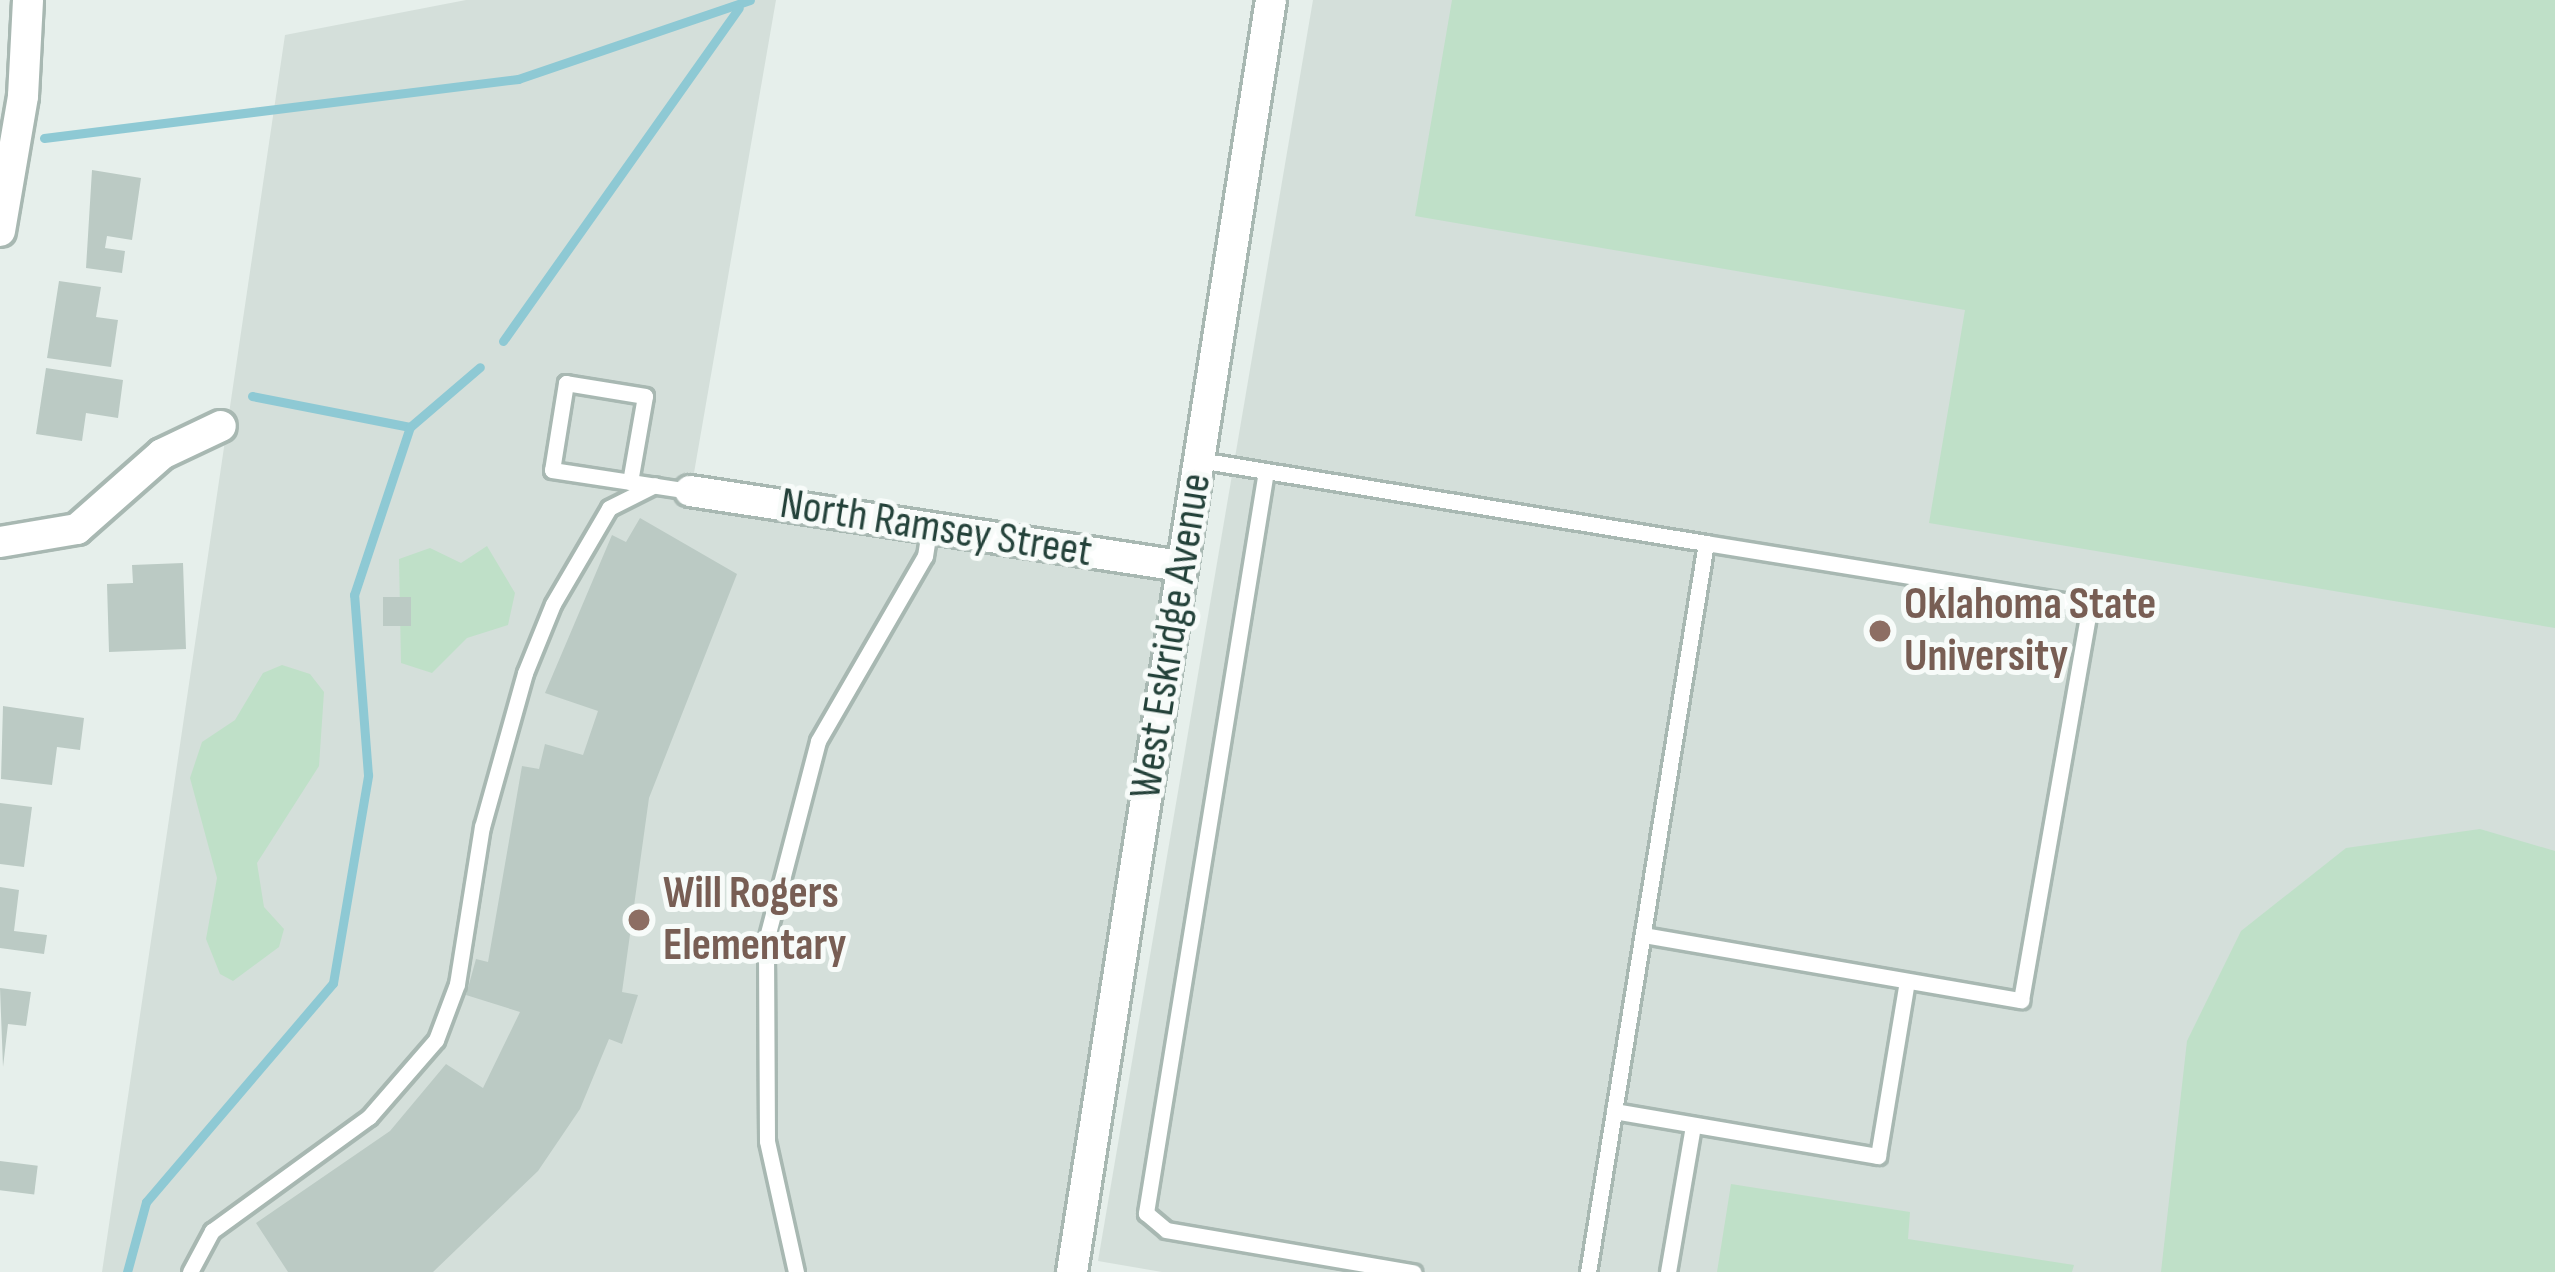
<!DOCTYPE html>
<style>
body{margin:0}
#map{position:relative;width:2555px;height:1272px;overflow:hidden;background:#e6efeb;font-family:"Sofia Sans Condensed",sans-serif}
div>[style]{position:absolute}
.built>*{inset:0;background:#d4dfda}
.green>*{inset:0;background:#bfe0c8}
.stream>*{height:9px;margin:-4.5px;padding:0 4.5px;transform-origin:4.5px;border-radius:4.5px;background:#8ec9d4}
.building>*{inset:0;background:#bbcac4;transform-origin:0 0}
.roads{filter:drop-shadow(3px 0 #a8b8b2) drop-shadow(-3px 0 #a8b8b2) drop-shadow(0 3px #a8b8b2) drop-shadow(0 -3px #a8b8b2)}
.lane>*{height:15px;margin:-7.5px;padding:0 7.5px;transform-origin:7.5px;border-radius:7.5px;background:#fff}
.street>*{height:30px;margin:-15px;padding:0 15px;transform-origin:15px;border-radius:15px;background:#fff}
.dots>*{width:33px;height:33px;translate:-50% -50%;box-sizing:border-box;border:6px solid #f7fbf9;border-radius:50%}
span{translate:-50% -50%;white-space:nowrap;text-align:center;line-height:1.15;-webkit-text-stroke:10px #f7fbf9;paint-order:stroke}
.street-label{font-size:45px;color:#24423a}
.education-label{font-size:45px;color:#785e54;font-weight:700}
.left{translate:0 -50%;text-align:left}
</style>
<div id="map">
<div class="built">
<div style="clip-path:polygon(466px 0,776px 0,690px 496px,1179px 568px,1069px 1272px,102px 1272px,285px 35px)"></div>
<div style="clip-path:polygon(1313px 0,2555px 0,2555px 1272px,1162px 1272px,1098px 1261px)"></div>
</div>
<div class="green">
<div style="clip-path:polygon(1452px 0,2555px 0,2555px 628px,1929px 523px,1965px 310px,1415px 216px)"></div>
<div style="clip-path:polygon(487px 546px,515px 593px,508px 625px,467px 638px,432px 673px,401px 663px,399px 559px,430px 548px,461px 563px)"></div>
<div style="clip-path:polygon(282px 665px,310px 674px,324px 692px,319px 766px,257px 863px,264px 907px,284px 929px,279px 947px,233px 981px,220px 974px,206px 939px,217px 878px,190px 778px,202px 742px,235px 720px,263px 673px)"></div>
<div style="clip-path:polygon(2480px 829px,2555px 851px,2555px 1272px,2161px 1272px,2187px 1041px,2241px 931px,2346px 848px)"></div>
<div style="clip-path:polygon(1731px 1184px,1910px 1212px,1908px 1239px,2074px 1265px,2072px 1272px,1717px 1272px)"></div>
</div>
<div class="stream">
<div style="left:44px;top:138px;width:478px;rotate:-7.1deg"></div>
<div style="left:518px;top:79px;width:245px;rotate:-18.8deg"></div>
<div style="left:503px;top:341px;width:408px;rotate:-54.7deg"></div>
<div style="left:252px;top:396px;width:161px;rotate:11.1deg"></div>
<div style="left:410px;top:427px;width:92px;rotate:-40.6deg"></div>
<div style="left:127px;top:1272px;width:73px;rotate:-74.8deg"></div>
<div style="left:146px;top:1202px;width:288px;rotate:-49.5deg"></div>
<div style="left:333px;top:983px;width:211px;rotate:-80.4deg"></div>
<div style="left:368px;top:775px;width:181px;rotate:-94.4deg"></div>
<div style="left:354px;top:595px;width:177px;rotate:-71.6deg"></div>
</div>
<div class="building">
<div style="clip-path:polygon(92px 170px,141px 178px,132px 240px,107px 236px,105px 248px,125px 251px,122px 273px,86px 268px)"></div>
<div style="clip-path:polygon(59px 281px,101px 287px,96px 317px,118px 320px,111px 367px,47px 358px)"></div>
<div style="clip-path:polygon(46px 368px,123px 380px,118px 418px,86px 413px,82px 441px,36px 434px)"></div>
<div style="clip-path:polygon(640px 518px,737px 574px,649px 798px,622px 992px,638px 995px,622px 1044px,609px 1039px,580px 1109px,538px 1171px,433px 1272px,288px 1272px,256px 1223px,390px 1131px,446px 1064px,483px 1088px,520px 1012px,466px 995px,476px 959px,488px 962px,522px 766px,539px 769px,545px 744px,583px 755px,598px 711px,545px 693px,612px 535px,626px 542px)"></div>
<div style="clip-path:polygon(183px 563px,186px 649px,109px 652px,107px 584px,133px 583px,132px 565px)"></div>
<div style="left:383px;top:597px;width:28px;height:29px"></div>
<div style="clip-path:polygon(3px 706px,84px 718px,80px 750px,57px 747px,52px 785px,1px 779px)"></div>
<div style="clip-path:polygon(0 803px,32px 807px,24px 867px,0 864px)"></div>
<div style="clip-path:polygon(0 887px,19px 890px,14px 931px,47px 935px,44px 954px,0 948px)"></div>
<div style="clip-path:polygon(0 988px,31px 992px,26px 1026px,8px 1024px,3px 1067px)"></div>
<div style="left:0;top:1161px;width:38px;height:29px;rotate:7deg"></div>
</div>
<div class="roads">
<div class="lane">
<div style="left:1199px;top:460px;width:514px;rotate:9.3deg"></div>
<div style="left:1706px;top:543px;width:738px;rotate:99.19deg"></div>
<div style="left:1266px;top:471px;width:752px;rotate:99.19deg"></div>
<div style="left:1146px;top:1213px;width:26px;rotate:40deg"></div>
<div style="left:1166px;top:1230px;width:251px;rotate:9.7deg"></div>
<div style="left:630px;top:482px;width:87px;rotate:-80.1deg"></div>
<div style="left:645px;top:396px;width:80px;rotate:-170.7deg"></div>
<div style="left:566px;top:383px;width:88px;rotate:99.1deg"></div>
<div style="left:552px;top:470px;width:140px;rotate:8.7deg"></div>
<div style="left:1706px;top:543px;width:417px;rotate:9.2deg"></div>
<div style="left:1643px;top:935px;width:384px;rotate:9.8deg"></div>
<div style="left:2021px;top:1000px;width:401px;rotate:-80.1deg"></div>
<div style="left:1614px;top:1111px;width:268px;rotate:9.7deg"></div>
<div style="left:1878px;top:1156px;width:177px;rotate:-80.6deg"></div>
<div style="left:190px;top:1272px;width:47px;rotate:-61.8deg"></div>
<div style="left:212px;top:1231px;width:194px;rotate:-36deg"></div>
<div style="left:369px;top:1117px;width:102px;rotate:-49deg"></div>
<div style="left:436px;top:1040px;width:60px;rotate:-69.4deg"></div>
<div style="left:457px;top:984px;width:159px;rotate:-81deg"></div>
<div style="left:482px;top:827px;width:160px;rotate:-74.4deg"></div>
<div style="left:525px;top:673px;width:74px;rotate:-67.9deg"></div>
<div style="left:553px;top:604px;width:111px;rotate:-59.7deg"></div>
<div style="left:609px;top:508px;width:51px;rotate:-26.6deg"></div>
<div style="left:796px;top:1272px;width:134px;rotate:-102.5deg"></div>
<div style="left:767px;top:1141px;width:200px;rotate:-90.3deg"></div>
<div style="left:766px;top:941px;width:207px;rotate:-75.4deg"></div>
<div style="left:818px;top:741px;width:214px;rotate:-60deg"></div>
<div style="left:925px;top:556px;width:30px;rotate:-81deg"></div>
<div style="left:1668px;top:1272px;width:149px;rotate:-80.3deg"></div>
</div>
<div class="street">
<div style="left:0;top:231px;width:137px;rotate:-80.3deg"></div>
<div style="left:23px;top:96px;width:96px;rotate:-87deg"></div>
<div style="left:690px;top:491px;width:497px;rotate:8.7deg"></div>
<div style="left:0;top:542px;width:78px;rotate:-9.6deg"></div>
<div style="left:77px;top:529px;width:113px;rotate:-41.4deg"></div>
<div style="left:162px;top:454px;width:65px;rotate:-25.4deg"></div>
<div style="left:1072px;top:1272px;width:1287px;rotate:-81.11deg"></div>
</div>
</div>
<div class="dots">
<div style="left:1880px;top:631px;background:#8d6e63"></div>
<div style="left:639px;top:920px;background:#8d6e63"></div>
</div>
<div class="street-label">
<span style="left:936px;top:528px;rotate:9deg">North Ramsey Street</span>
<span style="left:1171px;top:636px;rotate:-81deg">West Eskridge Avenue</span>
</div>
<div class="education-label">
<span class="left" style="left:1904px;top:631px">Oklahoma State<br>University</span>
<span class="left" style="left:663px;top:920px">Will Rogers<br>Elementary</span>
</div>
</div>
